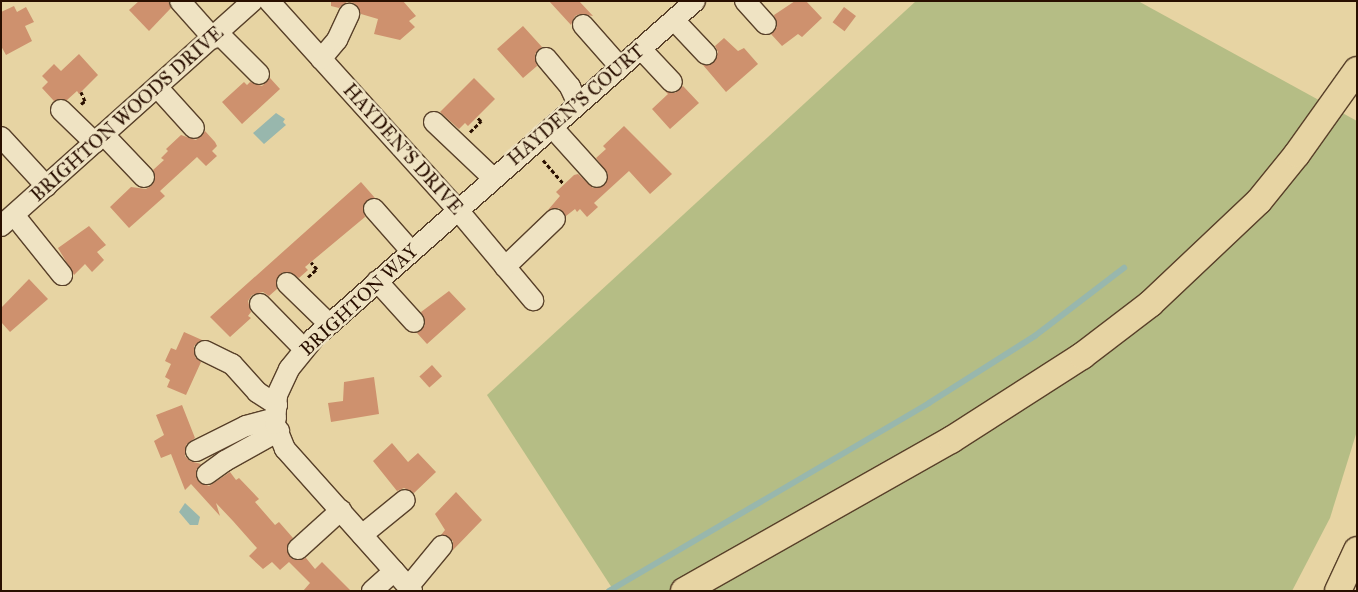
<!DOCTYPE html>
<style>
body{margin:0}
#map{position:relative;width:1358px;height:592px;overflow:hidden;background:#e7d4a3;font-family:"IM FELL Great Primer",serif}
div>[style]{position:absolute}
.green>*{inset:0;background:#b5bd85}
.water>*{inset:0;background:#98b7ad}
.stream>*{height:5.5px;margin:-2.75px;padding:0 2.75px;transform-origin:2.75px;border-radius:2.75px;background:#98b7ad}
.building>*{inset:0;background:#ce916e;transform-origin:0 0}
.path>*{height:3px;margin-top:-1.5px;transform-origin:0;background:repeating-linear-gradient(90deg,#290f00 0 4px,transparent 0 6.5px)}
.roads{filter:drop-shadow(1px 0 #584029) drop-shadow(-1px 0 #584029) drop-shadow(0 1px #584029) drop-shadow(0 -1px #584029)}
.minor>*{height:20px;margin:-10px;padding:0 10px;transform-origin:10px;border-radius:10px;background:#efe3c3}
.major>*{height:26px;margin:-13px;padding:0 13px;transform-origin:13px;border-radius:13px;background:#e7d4a3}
span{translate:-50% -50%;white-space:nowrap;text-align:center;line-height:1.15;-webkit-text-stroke:5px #efe3c3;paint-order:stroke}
.street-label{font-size:19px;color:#290f00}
.frame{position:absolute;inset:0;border:2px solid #290f00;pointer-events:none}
</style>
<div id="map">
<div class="green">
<div style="clip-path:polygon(916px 1px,1138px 1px,1357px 121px,1357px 431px,1330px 518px,1292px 591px,614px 591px,487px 395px)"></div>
</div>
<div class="water">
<div style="clip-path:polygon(276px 113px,285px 119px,283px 122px,286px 125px,264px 144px,253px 133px)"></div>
<div style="clip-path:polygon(185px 503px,200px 517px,198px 525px,190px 525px,179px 512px)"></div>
</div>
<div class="stream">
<div style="left:609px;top:591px;width:371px;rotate:-30.4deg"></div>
<div style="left:929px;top:403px;width:125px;rotate:-32.3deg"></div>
<div style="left:1035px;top:336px;width:112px;rotate:-37.4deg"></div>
</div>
<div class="building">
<div style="clip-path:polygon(139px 1px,168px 1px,171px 8px,149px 31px,129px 10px)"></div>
<div style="clip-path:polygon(331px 1px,403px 1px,416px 16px,409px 21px,415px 27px,400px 40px,374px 34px,378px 19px,361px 14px,354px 3px,347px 2px,339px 8px,331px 6px)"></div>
<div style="clip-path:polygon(549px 1px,579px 1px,593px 16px,580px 14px,575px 16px,571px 25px)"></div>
<div style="clip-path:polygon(795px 1px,806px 1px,822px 18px,802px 37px,798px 34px,782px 46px,771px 34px,777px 27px,774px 15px)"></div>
<div style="clip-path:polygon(14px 6px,17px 12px,26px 7px,34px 22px,25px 26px,32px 41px,6px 55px,1px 46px,1px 12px)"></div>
<div style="left:844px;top:7px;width:15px;height:19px;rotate:37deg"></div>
<div style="clip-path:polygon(523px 26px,542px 47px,535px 54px,537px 66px,523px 78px,497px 49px)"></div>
<div style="clip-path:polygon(724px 38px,738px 51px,744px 48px,758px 64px,726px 92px,703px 65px,714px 62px,718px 52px,715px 46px)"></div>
<div style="clip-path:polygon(79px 54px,98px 75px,79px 94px,77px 91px,67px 100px,54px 101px,42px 88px,48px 82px,42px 76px,54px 64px,61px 71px)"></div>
<div style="clip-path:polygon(270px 78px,280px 89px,242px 124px,222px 102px,244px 82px,247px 85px,250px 82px,262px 86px)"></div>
<div style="clip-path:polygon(474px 78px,495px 99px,468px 126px,465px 123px,459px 129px,440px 112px)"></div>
<div style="clip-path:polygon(683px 86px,699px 103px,670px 129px,652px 109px,668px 94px,665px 91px,675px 93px)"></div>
<div style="clip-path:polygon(624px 126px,672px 174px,650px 194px,629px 171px,594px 203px,598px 207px,587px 217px,580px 209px,577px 212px,575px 209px,566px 216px,559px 208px,548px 210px,560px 196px,556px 192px,574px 175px,578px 174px,593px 188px,605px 185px,608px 174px,596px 158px,606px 149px,603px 146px)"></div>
<div style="clip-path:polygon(205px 131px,215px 142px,217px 146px,212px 151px,217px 156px,206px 166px,197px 157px,160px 191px,165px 196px,129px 228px,110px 207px,131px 187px,146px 189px,152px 185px,155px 180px,153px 170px,164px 160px,161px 158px,168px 151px,166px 149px,181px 135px,196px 140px)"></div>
<div style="clip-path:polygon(361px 182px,375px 198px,363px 205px,365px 217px,305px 267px,308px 270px,299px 278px,290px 272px,283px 272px,276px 280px,277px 289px,269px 296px,263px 292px,252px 295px,248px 301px,251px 312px,248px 316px,251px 318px,230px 337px,210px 317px)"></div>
<div style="clip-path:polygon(89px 226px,106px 245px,97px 252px,104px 260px,92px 272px,85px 264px,74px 275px,58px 248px)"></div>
<div style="clip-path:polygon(29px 279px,48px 299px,10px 332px,1px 322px,1px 308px)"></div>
<div style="clip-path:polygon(449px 291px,466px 309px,427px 344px,417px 333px,425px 325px,421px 312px)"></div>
<div style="clip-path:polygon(184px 332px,202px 340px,194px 346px,195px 357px,201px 362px,186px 395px,167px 387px,170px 380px,165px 377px,171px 364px,165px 361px,171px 348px,176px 350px)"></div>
<div style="left:432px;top:365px;width:15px;height:17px;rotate:48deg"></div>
<div style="clip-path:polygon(374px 377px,379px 414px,331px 422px,328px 403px,343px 401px,344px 382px)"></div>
<div style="clip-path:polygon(182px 405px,195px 438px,186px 445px,185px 456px,190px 461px,201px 464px,196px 470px,198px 481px,209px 486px,230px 472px,236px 480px,239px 478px,259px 499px,255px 502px,275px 525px,279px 522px,293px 538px,287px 546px,290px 557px,295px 560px,306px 558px,315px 569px,322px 562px,351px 591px,303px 591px,310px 583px,289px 562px,280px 570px,272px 562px,263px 569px,249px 556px,257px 548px,233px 521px,216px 503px,220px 516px,191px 484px,185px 490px,171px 454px,161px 458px,154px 441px,164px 435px,156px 415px)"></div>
<div style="clip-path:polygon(392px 443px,408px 462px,418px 453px,436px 472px,414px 493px,404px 488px,397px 491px,373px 461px)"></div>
<div style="clip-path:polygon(456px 492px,482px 520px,453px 550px,453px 541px,441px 535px,445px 530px,435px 514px)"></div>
</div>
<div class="path">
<div style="left:81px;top:104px;width:5px;rotate:-37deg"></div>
<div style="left:85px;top:101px;width:10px;rotate:-114deg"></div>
<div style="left:470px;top:132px;width:16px;rotate:-45deg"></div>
<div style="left:481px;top:121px;width:6px;rotate:-135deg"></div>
<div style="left:543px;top:160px;width:32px;rotate:49deg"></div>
<div style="left:308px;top:277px;width:12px;rotate:-42deg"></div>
<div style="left:317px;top:269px;width:9px;rotate:-131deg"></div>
</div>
<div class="roads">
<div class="minor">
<div style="left:180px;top:1px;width:50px;rotate:48.3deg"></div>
<div style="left:269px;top:1px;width:280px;rotate:47.9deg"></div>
<div style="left:457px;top:209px;width:119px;rotate:50.1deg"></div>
<div style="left:745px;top:1px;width:31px;rotate:48deg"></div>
<div style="left:674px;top:20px;width:47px;rotate:46.7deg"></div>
<div style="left:583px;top:25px;width:56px;rotate:48.6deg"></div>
<div style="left:218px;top:33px;width:58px;rotate:45deg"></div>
<div style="left:641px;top:49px;width:45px;rotate:46.8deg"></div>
<div style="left:546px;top:58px;width:38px;rotate:50deg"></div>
<div style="left:570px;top:87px;width:19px;rotate:65deg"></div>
<div style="left:321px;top:59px;width:25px;rotate:-50deg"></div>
<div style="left:337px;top:40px;width:29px;rotate:-65deg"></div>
<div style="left:157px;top:87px;width:55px;rotate:47.9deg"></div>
<div style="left:61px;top:110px;width:47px;rotate:44.1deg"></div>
<div style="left:434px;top:122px;width:81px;rotate:43.5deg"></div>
<div style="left:552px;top:127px;width:67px;rotate:48deg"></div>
<div style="left:104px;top:135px;width:58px;rotate:46.4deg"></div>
<div style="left:1px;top:137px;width:67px;rotate:47.4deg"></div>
<div style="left:374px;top:209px;width:56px;rotate:48.6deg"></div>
<div style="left:14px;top:215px;width:77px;rotate:51.3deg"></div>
<div style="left:1px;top:226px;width:338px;rotate:-41.8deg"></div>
<div style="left:505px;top:267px;width:69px;rotate:-43.8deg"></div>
<div style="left:377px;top:281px;width:55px;rotate:47.9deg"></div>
<div style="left:287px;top:283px;width:59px;rotate:44.3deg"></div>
<div style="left:260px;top:304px;width:63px;rotate:45.6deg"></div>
<div style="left:205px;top:351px;width:30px;rotate:26deg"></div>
<div style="left:232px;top:364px;width:38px;rotate:48deg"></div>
<div style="left:257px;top:392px;width:24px;rotate:33deg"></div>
<div style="left:196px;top:451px;width:56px;rotate:-26.6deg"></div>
<div style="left:246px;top:426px;width:31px;rotate:-15deg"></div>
<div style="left:207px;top:474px;width:22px;rotate:-36deg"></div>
<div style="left:225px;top:461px;width:62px;rotate:-29.1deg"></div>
<div style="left:362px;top:535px;width:55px;rotate:-39.1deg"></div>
<div style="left:298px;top:549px;width:58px;rotate:-42.2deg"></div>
<div style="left:409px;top:586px;width:52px;rotate:-50.5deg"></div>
<div style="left:372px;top:591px;width:30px;rotate:-42deg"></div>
<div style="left:412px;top:591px;width:191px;rotate:-131.8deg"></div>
<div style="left:285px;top:449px;width:27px;rotate:-112deg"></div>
<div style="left:275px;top:424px;width:29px;rotate:-86deg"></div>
<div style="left:277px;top:395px;width:29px;rotate:-65deg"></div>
<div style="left:289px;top:369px;width:38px;rotate:-51deg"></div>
<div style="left:313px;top:339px;width:510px;rotate:-41.5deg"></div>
</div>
<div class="major">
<div style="left:684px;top:591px;width:307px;rotate:-29.5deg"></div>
<div style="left:951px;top:440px;width:156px;rotate:-32.7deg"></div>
<div style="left:1082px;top:356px;width:86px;rotate:-37.4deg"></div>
<div style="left:1150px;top:304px;width:150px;rotate:-43.4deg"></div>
<div style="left:1259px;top:201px;width:60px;rotate:-51deg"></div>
<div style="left:1297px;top:154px;width:103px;rotate:-54.5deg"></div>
<div style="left:1338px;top:591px;width:45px;rotate:-65.1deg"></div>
</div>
</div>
<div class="street-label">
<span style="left:576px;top:105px;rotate:-41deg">HAYDEN'S COURT</span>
<span style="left:127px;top:114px;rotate:-42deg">BRIGHTON WOODS DRIVE</span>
<span style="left:403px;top:149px;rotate:48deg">HAYDEN'S DRIVE</span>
<span style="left:359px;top:300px;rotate:-43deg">BRIGHTON WAY</span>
</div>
<div class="frame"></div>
</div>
